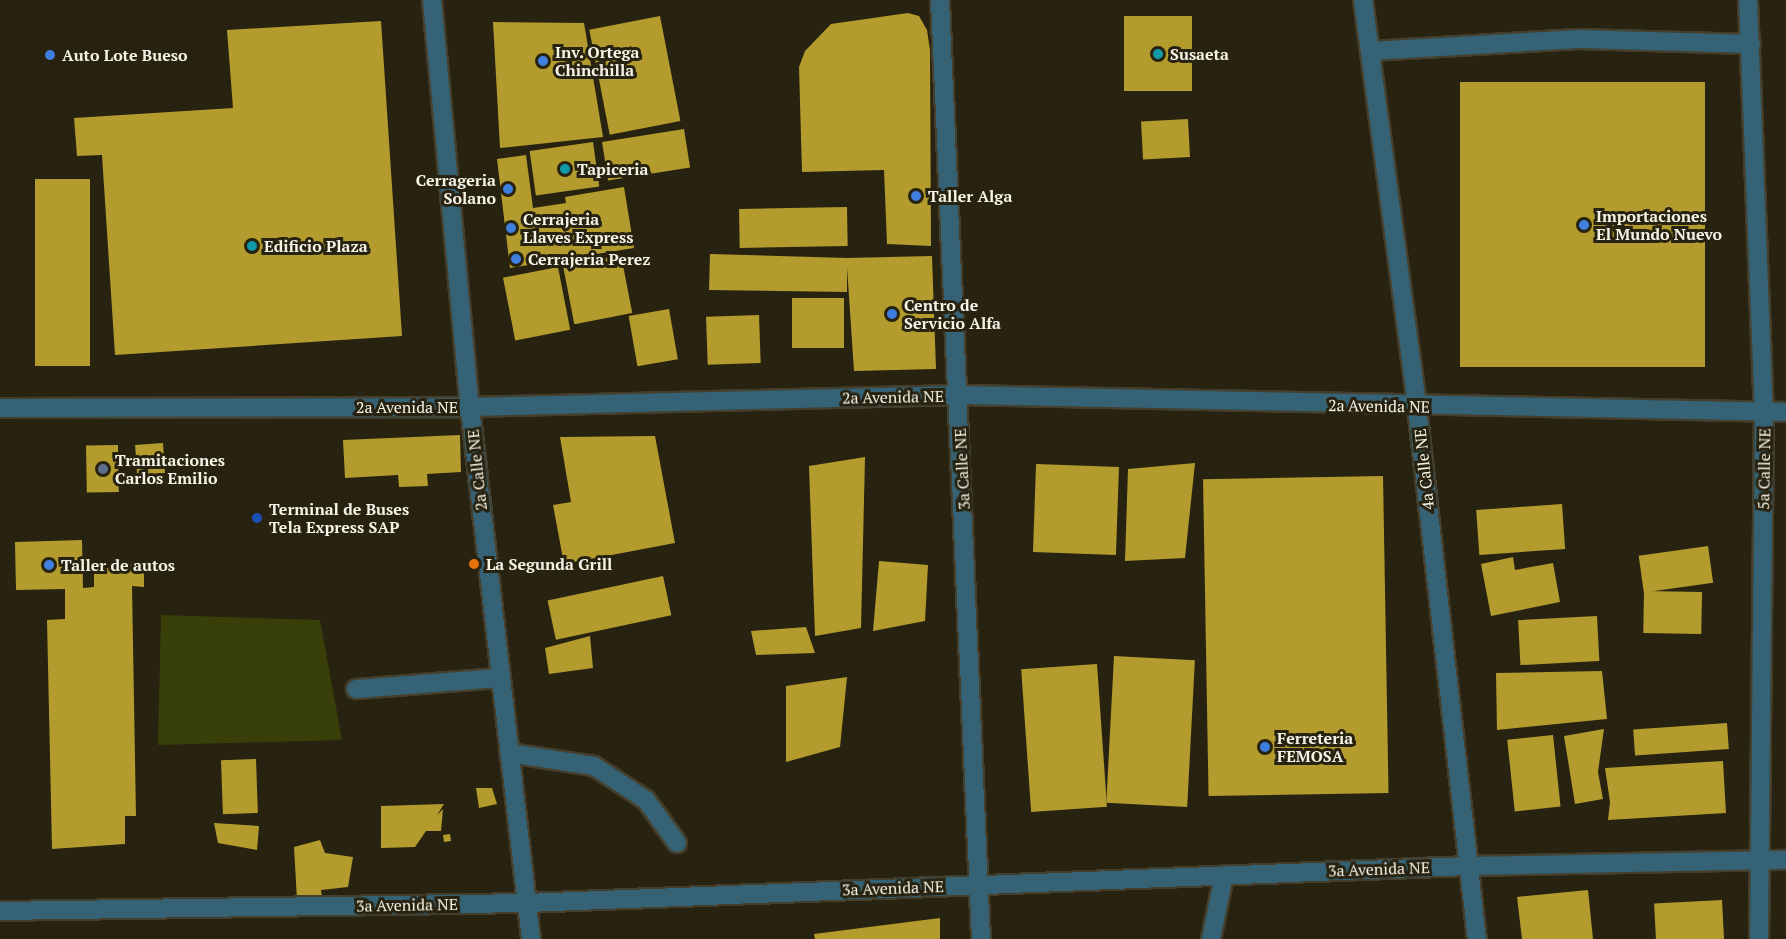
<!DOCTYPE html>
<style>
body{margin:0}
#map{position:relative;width:1786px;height:939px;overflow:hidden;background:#282310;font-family:"PT Serif",serif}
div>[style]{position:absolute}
.green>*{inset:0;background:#383f08}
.building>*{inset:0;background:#b39b2e;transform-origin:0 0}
.roads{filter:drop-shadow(2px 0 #45402e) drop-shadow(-2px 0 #45402e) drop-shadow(0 2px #45402e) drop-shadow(0 -2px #45402e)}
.minor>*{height:18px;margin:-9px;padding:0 9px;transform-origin:9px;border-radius:9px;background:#356274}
.dots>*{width:16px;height:16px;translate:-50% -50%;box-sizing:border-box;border:3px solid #282310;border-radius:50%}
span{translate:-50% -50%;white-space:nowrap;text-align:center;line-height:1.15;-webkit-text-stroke:6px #282310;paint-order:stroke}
.poi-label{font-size:16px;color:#f6f3e7;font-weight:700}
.left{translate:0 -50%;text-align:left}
.right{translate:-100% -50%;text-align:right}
.street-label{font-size:16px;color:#f6f3e7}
</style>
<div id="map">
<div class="green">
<div style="clip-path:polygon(161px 615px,320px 620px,342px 740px,158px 745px)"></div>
</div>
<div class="building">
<div style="clip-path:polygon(908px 13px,919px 16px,927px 30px,930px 50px,931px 246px,887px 244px,884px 170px,802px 172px,799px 67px,805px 51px,831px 24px)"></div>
<div style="left:660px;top:16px;width:107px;height:72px;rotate:79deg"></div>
<div style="left:1124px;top:16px;width:68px;height:75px"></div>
<div style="clip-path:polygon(381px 21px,402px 336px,115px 355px,102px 155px,77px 156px,74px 118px,233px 108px,227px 30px)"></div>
<div style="clip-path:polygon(493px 22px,584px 23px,603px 137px,500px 148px)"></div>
<div style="left:1705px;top:82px;width:285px;height:245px;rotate:90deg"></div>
<div style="left:1188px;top:119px;width:38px;height:47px;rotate:87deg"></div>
<div style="left:684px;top:129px;width:39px;height:83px;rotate:81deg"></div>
<div style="left:593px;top:142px;width:45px;height:64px;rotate:82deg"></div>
<div style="clip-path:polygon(526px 155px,533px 208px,566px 203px,565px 197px,624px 187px,634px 248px,510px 268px,497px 159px)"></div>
<div style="left:35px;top:179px;width:55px;height:187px"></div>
<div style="left:847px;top:207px;width:39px;height:108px;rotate:89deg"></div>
<div style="clip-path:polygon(710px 254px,847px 258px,932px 256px,936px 369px,854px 371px,847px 267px,847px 292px,709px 290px)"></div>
<div style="left:621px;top:255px;width:59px;height:59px;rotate:79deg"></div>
<div style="left:558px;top:267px;width:64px;height:56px;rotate:79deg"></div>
<div style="left:792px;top:298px;width:52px;height:50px"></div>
<div style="left:669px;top:309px;width:51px;height:41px;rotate:80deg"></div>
<div style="left:759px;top:315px;width:48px;height:53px;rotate:88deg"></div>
<div style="clip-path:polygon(460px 435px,461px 472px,427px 474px,428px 486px,399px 487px,398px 475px,345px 478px,343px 440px)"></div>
<div style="clip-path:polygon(655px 436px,675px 543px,564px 564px,553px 505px,571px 502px,560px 437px)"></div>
<div style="left:163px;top:443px;width:30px;height:28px;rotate:86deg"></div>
<div style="left:118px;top:445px;width:47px;height:32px;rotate:89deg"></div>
<div style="clip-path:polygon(865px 457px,861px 628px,815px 636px,809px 466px)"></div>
<div style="clip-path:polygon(1195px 463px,1185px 558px,1125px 561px,1128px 469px)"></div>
<div style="left:1119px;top:467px;width:88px;height:83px;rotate:92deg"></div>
<div style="left:1383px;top:476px;width:317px;height:180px;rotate:89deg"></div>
<div style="left:1562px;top:504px;width:45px;height:86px;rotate:86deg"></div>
<div style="clip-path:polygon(82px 540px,83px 588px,94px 587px,94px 564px,144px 564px,144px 587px,132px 586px,136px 816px,125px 816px,125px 844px,52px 849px,47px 620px,65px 619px,65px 589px,16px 590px,15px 542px)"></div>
<div style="left:1708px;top:546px;width:37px;height:70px;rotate:82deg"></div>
<div style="clip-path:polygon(1513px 557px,1515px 570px,1553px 563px,1560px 602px,1491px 616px,1481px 564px)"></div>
<div style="clip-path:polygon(879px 561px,928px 565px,925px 621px,873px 631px)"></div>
<div style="left:663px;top:576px;width:40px;height:118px;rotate:78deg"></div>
<div style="left:1644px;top:591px;width:58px;height:42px;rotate:1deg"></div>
<div style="left:1597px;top:616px;width:45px;height:79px;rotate:87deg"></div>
<div style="clip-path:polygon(806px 627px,815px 653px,756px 655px,751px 631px)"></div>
<div style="clip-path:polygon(590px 636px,593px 668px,549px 674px,545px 648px)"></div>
<div style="left:1114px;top:656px;width:81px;height:147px;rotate:3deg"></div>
<div style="left:1097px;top:664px;width:143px;height:76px;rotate:86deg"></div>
<div style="clip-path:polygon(1602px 671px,1607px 719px,1497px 730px,1496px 673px)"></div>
<div style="clip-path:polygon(847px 677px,840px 747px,786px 762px,786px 686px)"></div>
<div style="left:1727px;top:723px;width:26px;height:94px;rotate:86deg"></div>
<div style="clip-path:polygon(1604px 729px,1598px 772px,1603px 799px,1575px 804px,1564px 736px)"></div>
<div style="left:1553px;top:735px;width:72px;height:46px;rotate:84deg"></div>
<div style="left:256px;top:759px;width:54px;height:35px;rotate:88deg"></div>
<div style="clip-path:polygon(1723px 761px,1726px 813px,1608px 820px,1610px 802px,1605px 768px)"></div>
<div style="clip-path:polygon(476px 788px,492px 788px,497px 804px,479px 808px)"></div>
<div style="clip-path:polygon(444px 804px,437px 815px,443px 809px,441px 831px,426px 831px,415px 847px,381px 848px,381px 806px)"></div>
<div style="clip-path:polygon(214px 823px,259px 826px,257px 850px,218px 843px)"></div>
<div style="left:450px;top:834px;width:7px;height:7px;rotate:82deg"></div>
<div style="clip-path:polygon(320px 840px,325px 853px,353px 857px,348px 887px,321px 890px,322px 897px,297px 900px,294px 847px)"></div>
<div style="clip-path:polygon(1588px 890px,1593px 939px,1522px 939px,1517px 897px)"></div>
<div style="left:1722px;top:900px;width:39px;height:68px;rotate:87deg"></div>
<div style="clip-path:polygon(940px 918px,940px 939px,815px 939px,814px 934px)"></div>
</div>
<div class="roads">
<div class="minor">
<div style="left:432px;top:0;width:409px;rotate:84.7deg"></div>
<div style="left:470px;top:407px;width:535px;rotate:83.46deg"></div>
<div style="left:940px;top:0;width:940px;rotate:87.5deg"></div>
<div style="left:1363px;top:0;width:411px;rotate:82.4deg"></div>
<div style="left:1417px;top:407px;width:535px;rotate:83.57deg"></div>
<div style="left:1748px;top:0;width:412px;rotate:87.8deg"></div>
<div style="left:1764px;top:412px;width:527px;rotate:90.54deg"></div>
<div style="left:1371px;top:51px;width:208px;rotate:-3.3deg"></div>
<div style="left:1579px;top:39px;width:172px;rotate:1.7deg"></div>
<div style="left:0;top:408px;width:470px;rotate:-0.1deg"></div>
<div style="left:470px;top:407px;width:489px;rotate:-1.4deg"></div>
<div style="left:959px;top:395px;width:827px;rotate:1.18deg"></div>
<div style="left:356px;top:689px;width:144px;rotate:-4.4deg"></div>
<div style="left:509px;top:753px;width:86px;rotate:8.7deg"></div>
<div style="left:594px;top:766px;width:62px;rotate:33.2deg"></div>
<div style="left:646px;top:800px;width:53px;rotate:54.2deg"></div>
<div style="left:0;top:911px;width:526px;rotate:-0.87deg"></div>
<div style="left:526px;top:903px;width:943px;rotate:-2.25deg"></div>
<div style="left:1468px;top:866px;width:318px;rotate:-1.1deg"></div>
<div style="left:1211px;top:939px;width:65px;rotate:-78.5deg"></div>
</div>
</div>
<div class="dots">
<div style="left:1158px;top:54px;background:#0f9aa8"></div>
<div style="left:50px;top:55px;background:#3f7fe0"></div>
<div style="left:543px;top:61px;background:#3f7fe0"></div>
<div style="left:565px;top:169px;background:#0f9aa8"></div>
<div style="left:508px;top:189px;background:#3f7fe0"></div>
<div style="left:916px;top:196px;background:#3f7fe0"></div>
<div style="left:1584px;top:225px;background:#3f7fe0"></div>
<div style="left:511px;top:228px;background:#3f7fe0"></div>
<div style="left:252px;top:246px;background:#0f9aa8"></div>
<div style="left:516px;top:259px;background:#3f7fe0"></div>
<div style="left:892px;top:314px;background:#3f7fe0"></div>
<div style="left:103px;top:469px;background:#5c6f8a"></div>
<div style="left:257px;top:518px;background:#1a4fb4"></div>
<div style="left:474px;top:564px;background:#e8710a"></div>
<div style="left:49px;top:565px;background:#3f7fe0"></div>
<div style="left:1265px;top:747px;background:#3f7fe0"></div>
</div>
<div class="poi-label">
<span class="left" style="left:555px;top:61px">Inv. Ortega<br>Chinchilla</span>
<span class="left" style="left:1170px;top:54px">Susaeta</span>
<span class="left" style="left:62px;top:55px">Auto Lote Bueso</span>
<span class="left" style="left:577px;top:169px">Tapiceria</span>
<span class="right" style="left:496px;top:189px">Cerrageria<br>Solano</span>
<span class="left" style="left:928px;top:196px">Taller Alga</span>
<span class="left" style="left:1596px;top:225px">Importaciones<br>El Mundo Nuevo</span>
<span class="left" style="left:523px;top:228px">Cerrajeria<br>Llaves Express</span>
<span class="left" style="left:264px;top:246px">Edificio Plaza</span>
<span class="left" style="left:528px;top:259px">Cerrajeria Perez</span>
<span class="left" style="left:904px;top:314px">Centro de<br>Servicio Alfa</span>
<span class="left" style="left:115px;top:469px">Tramitaciones<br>Carlos Emilio</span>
<span class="left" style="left:269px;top:518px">Terminal de Buses<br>Tela Express SAP</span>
<span class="left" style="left:486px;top:564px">La Segunda Grill</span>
<span class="left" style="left:61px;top:565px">Taller de autos</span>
<span class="left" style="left:1277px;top:747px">Ferreteria<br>FEMOSA</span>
</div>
<div class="street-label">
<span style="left:893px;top:397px;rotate:-1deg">2a Avenida NE</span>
<span style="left:1379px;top:406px;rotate:1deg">2a Avenida NE</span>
<span style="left:407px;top:407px">2a Avenida NE</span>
<span style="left:962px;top:469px;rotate:-93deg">3a Calle NE</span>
<span style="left:1424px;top:469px;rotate:-96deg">4a Calle NE</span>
<span style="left:1764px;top:469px;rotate:-89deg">5a Calle NE</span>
<span style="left:477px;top:470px;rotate:-96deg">2a Calle NE</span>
<span style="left:1379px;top:869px;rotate:-2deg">3a Avenida NE</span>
<span style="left:893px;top:888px;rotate:-2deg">3a Avenida NE</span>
<span style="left:407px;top:905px;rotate:-1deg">3a Avenida NE</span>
</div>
</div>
